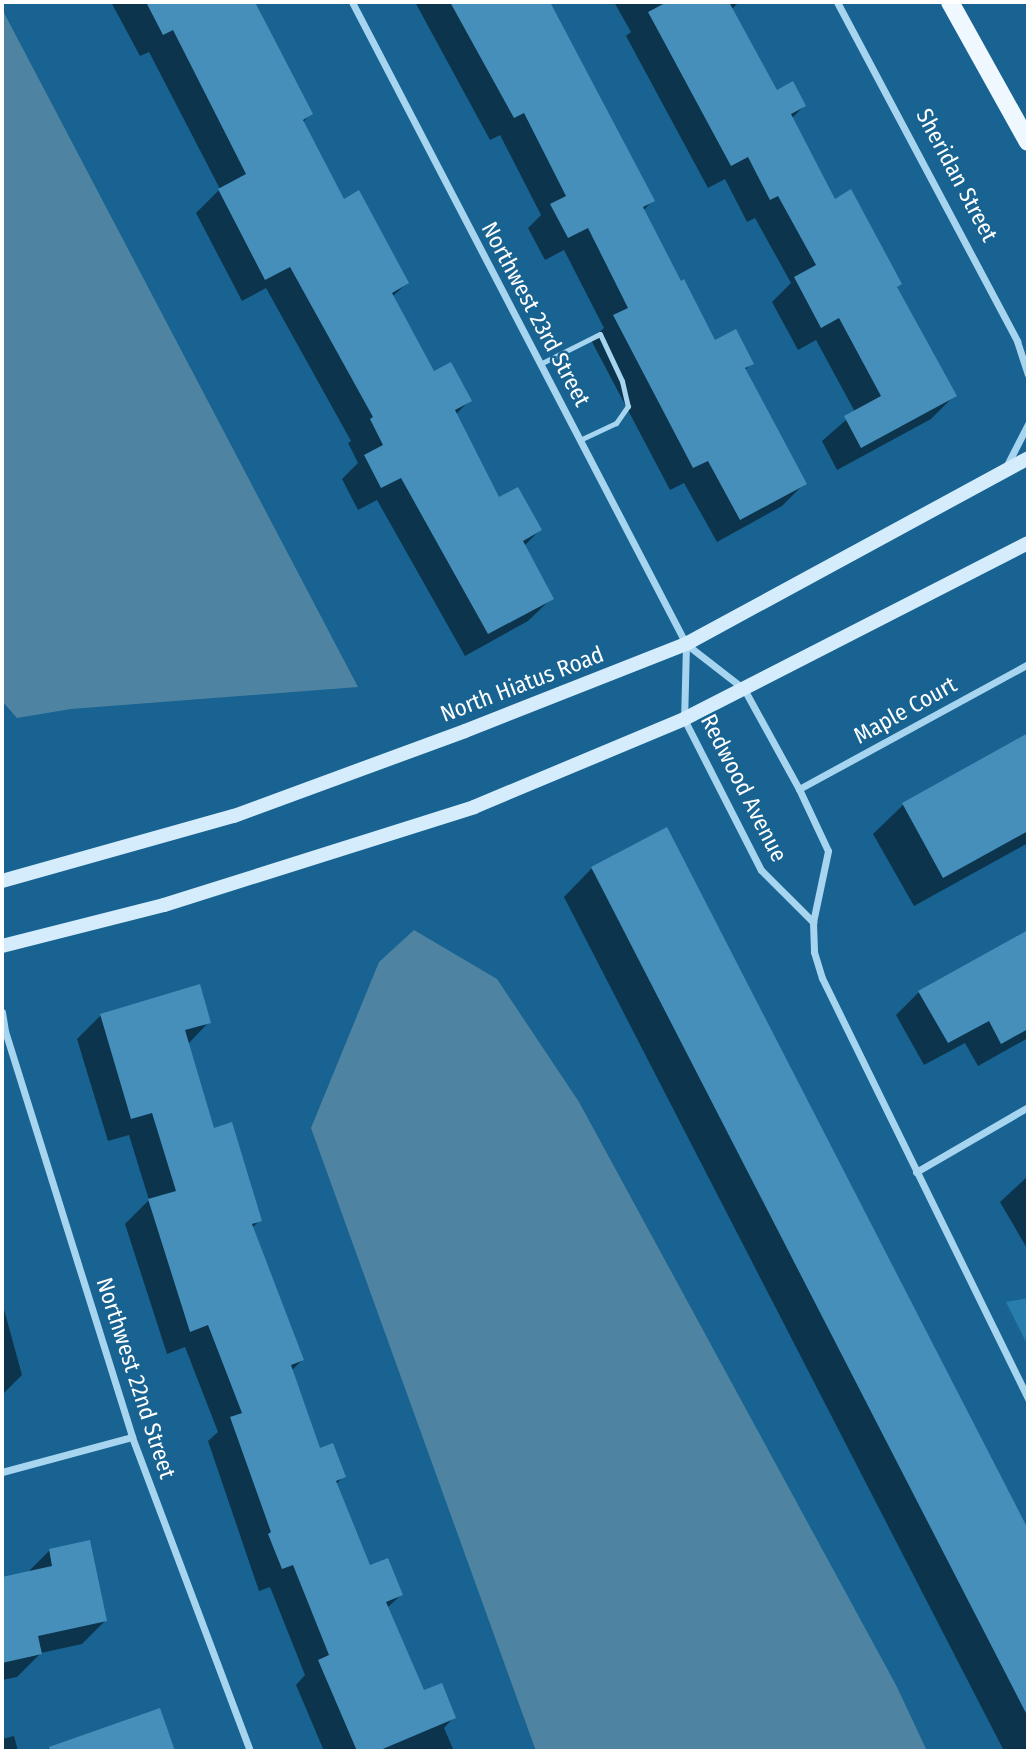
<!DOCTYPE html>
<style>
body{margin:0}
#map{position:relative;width:1030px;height:1753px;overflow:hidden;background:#186391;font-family:"Fira Sans Condensed",sans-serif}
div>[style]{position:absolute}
.green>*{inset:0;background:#287dad}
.water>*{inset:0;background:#4f83a2}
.shadow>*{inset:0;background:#0007}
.building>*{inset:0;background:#458fba}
.lane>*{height:5px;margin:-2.5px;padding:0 2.5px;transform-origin:2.5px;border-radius:2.5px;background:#a7d5f0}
.street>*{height:7px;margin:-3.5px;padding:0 3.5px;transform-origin:3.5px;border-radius:3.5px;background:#a7d5f0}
.secondary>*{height:14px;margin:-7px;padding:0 7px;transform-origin:7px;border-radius:7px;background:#d4ecfb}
.primary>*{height:18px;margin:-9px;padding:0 9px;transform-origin:9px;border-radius:9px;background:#eff8ff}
span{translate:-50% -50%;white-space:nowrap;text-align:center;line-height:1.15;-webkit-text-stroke:5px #186391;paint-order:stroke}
.street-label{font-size:23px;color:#fff}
.frame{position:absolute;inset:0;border:4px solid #fff;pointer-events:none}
</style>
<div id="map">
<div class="green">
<div style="clip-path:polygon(1028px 1298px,1028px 1346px,1006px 1302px)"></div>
</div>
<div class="water">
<div style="clip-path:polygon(2px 9px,358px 687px,71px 709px,17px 718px,2px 701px)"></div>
<div style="clip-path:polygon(414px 930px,497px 979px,579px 1102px,896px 1685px,927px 1751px,536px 1751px,311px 1128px,379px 962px)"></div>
</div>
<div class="shadow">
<div style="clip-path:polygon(111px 2px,255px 2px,311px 114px,302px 123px,343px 201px,407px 283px,392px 297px,433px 373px,469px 401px,455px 415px,498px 499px,540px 530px,524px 546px,552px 598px,528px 621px,465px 656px,377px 500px,358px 510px,342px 479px,358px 463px,348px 443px,351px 441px,266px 288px,242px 301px,196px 213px,220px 189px,149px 52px,140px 56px)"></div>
<div style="clip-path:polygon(415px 2px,533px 2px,536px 8px,548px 2px,653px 200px,643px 211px,680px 283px,714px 342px,752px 363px,744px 371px,805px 483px,782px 506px,717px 542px,684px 483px,670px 490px,591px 340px,604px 328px,564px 250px,545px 260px,528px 228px,541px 215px,500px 135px,490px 140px)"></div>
<div style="clip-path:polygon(614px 2px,739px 2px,731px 10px,776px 92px,804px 106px,792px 118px,834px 201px,900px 284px,896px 288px,954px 396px,931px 419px,837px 470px,822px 441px,855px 412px,816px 340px,798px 350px,772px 302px,791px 283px,755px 218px,747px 222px,725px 179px,708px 188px,626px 36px,631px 32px)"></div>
<div style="clip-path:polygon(1028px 735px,1028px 843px,914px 906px,873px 834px,903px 805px)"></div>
<div style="clip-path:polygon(666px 829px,1028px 1534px,1028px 1751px,1004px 1751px,564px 897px,592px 868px)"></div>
<div style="clip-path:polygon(1028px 932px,1028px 1038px,978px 1066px,965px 1043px,924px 1065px,896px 1015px,919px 992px)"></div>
<div style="clip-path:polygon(101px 1015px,209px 1022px,188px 1044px,213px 1130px,260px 1220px,252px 1228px,302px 1360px,291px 1371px,319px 1450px,344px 1476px,335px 1485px,369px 1567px,401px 1595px,387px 1608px,423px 1692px,454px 1717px,444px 1728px,454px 1751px,324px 1751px,296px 1685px,305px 1675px,270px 1587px,259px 1591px,208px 1441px,218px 1432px,185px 1347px,167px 1354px,125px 1224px,149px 1200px,129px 1135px,108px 1141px,77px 1039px)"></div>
<div style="clip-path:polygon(1028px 1176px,1028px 1250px,1000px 1202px)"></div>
<div style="clip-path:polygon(2px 1302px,22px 1375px,2px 1395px)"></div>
<div style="clip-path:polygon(50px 1550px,105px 1621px,82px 1644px,41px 1653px,17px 1677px,2px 1680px,2px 1578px,27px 1573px)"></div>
<div style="clip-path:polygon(159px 1710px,173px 1751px,42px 1751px)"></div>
<div style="clip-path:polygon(14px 1736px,18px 1751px,2px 1751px,2px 1739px)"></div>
</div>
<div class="building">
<div style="clip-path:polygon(146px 2px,255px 2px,313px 114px,303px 120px,344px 199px,359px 190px,409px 283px,392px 293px,434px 371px,451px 362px,472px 401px,455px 410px,499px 497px,518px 487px,542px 530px,523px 541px,554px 599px,488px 634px,401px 478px,381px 488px,364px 455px,383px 445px,370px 419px,373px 417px,290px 267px,265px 280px,218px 189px,246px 174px,173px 30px,163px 35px)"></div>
<div style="clip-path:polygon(450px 2px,550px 2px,655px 201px,643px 207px,681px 281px,684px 279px,715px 340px,736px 329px,754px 364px,745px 368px,807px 484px,740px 520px,708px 461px,693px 468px,613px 315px,628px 308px,588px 228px,568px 238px,550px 204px,566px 196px,524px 113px,514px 118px)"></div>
<div style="clip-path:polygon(667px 2px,729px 2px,777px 90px,793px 81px,806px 106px,791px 114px,835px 199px,851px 189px,902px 284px,897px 287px,957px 396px,861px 448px,844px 416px,881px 396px,839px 318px,821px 328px,794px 277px,816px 265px,778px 196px,770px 200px,748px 157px,731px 166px,648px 12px)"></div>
<div style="clip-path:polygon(1028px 733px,1028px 831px,943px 878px,902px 803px)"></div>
<div style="clip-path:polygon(667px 827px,1028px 1529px,1028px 1717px,591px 867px)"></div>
<div style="clip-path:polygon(1028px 930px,1028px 1029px,1001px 1044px,989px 1021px,948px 1043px,918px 991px)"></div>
<div style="clip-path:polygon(200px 984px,211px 1023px,185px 1030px,214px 1128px,232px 1122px,262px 1221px,252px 1224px,304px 1360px,291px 1365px,320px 1448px,333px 1443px,346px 1477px,336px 1481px,370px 1565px,388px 1558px,403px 1595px,386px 1602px,424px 1690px,442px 1683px,456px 1718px,378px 1751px,357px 1751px,318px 1660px,329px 1655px,293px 1565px,282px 1569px,268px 1534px,271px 1532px,230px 1417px,242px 1413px,208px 1325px,190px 1332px,148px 1199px,176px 1191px,152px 1113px,131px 1119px,100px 1014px)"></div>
<div style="clip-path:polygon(90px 1540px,107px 1621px,38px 1636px,42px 1654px,2px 1663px,2px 1577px,52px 1566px,49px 1549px)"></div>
<div style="clip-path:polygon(160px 1708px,175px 1751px,50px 1751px,49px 1747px)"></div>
</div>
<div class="lane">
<div style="left:540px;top:364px;width:67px;rotate:-26.6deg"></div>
<div style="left:600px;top:334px;width:52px;rotate:64.9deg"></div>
<div style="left:622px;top:381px;width:26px;rotate:77deg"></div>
<div style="left:628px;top:406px;width:21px;rotate:125deg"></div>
<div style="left:616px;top:423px;width:40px;rotate:155deg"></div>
</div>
<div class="street">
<div style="left:352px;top:2px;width:724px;rotate:62.51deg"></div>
<div style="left:686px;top:644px;width:73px;rotate:37.8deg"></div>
<div style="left:744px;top:689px;width:114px;rotate:61.2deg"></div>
<div style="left:799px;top:789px;width:68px;rotate:64.9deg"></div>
<div style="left:828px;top:851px;width:73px;rotate:101.9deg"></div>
<div style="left:813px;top:922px;width:30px;rotate:88deg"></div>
<div style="left:814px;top:952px;width:27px;rotate:73deg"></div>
<div style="left:822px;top:978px;width:469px;rotate:63.9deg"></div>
<div style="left:837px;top:2px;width:384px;rotate:62deg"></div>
<div style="left:1017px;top:341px;width:35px;rotate:72deg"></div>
<div style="left:1006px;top:467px;width:48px;rotate:-62.9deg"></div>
<div style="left:686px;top:645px;width:74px;rotate:91.5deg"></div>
<div style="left:684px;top:719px;width:169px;rotate:63deg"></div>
<div style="left:761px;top:870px;width:74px;rotate:45deg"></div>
<div style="left:799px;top:789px;width:261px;rotate:-28.6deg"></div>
<div style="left:2px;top:1012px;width:19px;rotate:81deg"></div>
<div style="left:5px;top:1031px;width:425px;rotate:72.6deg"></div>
<div style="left:132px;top:1437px;width:335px;rotate:69.4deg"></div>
<div style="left:916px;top:1172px;width:129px;rotate:-30.1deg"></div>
<div style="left:2px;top:1472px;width:135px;rotate:-15.1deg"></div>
</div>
<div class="secondary">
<div style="left:2px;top:881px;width:241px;rotate:-15.7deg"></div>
<div style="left:234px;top:816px;width:246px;rotate:-20.2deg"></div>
<div style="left:465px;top:731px;width:238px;rotate:-21.5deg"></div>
<div style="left:686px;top:644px;width:389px;rotate:-28.5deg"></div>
<div style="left:2px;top:946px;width:167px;rotate:-14.2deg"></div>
<div style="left:164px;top:905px;width:325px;rotate:-17.5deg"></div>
<div style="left:474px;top:807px;width:228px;rotate:-22.7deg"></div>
<div style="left:684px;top:719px;width:386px;rotate:-27.1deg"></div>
</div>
<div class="primary">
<div style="left:950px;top:2px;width:160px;rotate:60.9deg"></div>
</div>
<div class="street-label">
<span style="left:957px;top:175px;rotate:62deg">Sheridan Street</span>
<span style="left:536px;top:314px;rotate:62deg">Northwest 23rd Street</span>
<span style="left:522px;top:684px;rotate:-21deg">North Hiatus Road</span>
<span style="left:905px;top:710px;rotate:-29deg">Maple Court</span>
<span style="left:744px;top:788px;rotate:63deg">Redwood Avenue</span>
<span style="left:136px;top:1378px;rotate:72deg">Northwest 22nd Street</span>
</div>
<div class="frame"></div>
</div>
